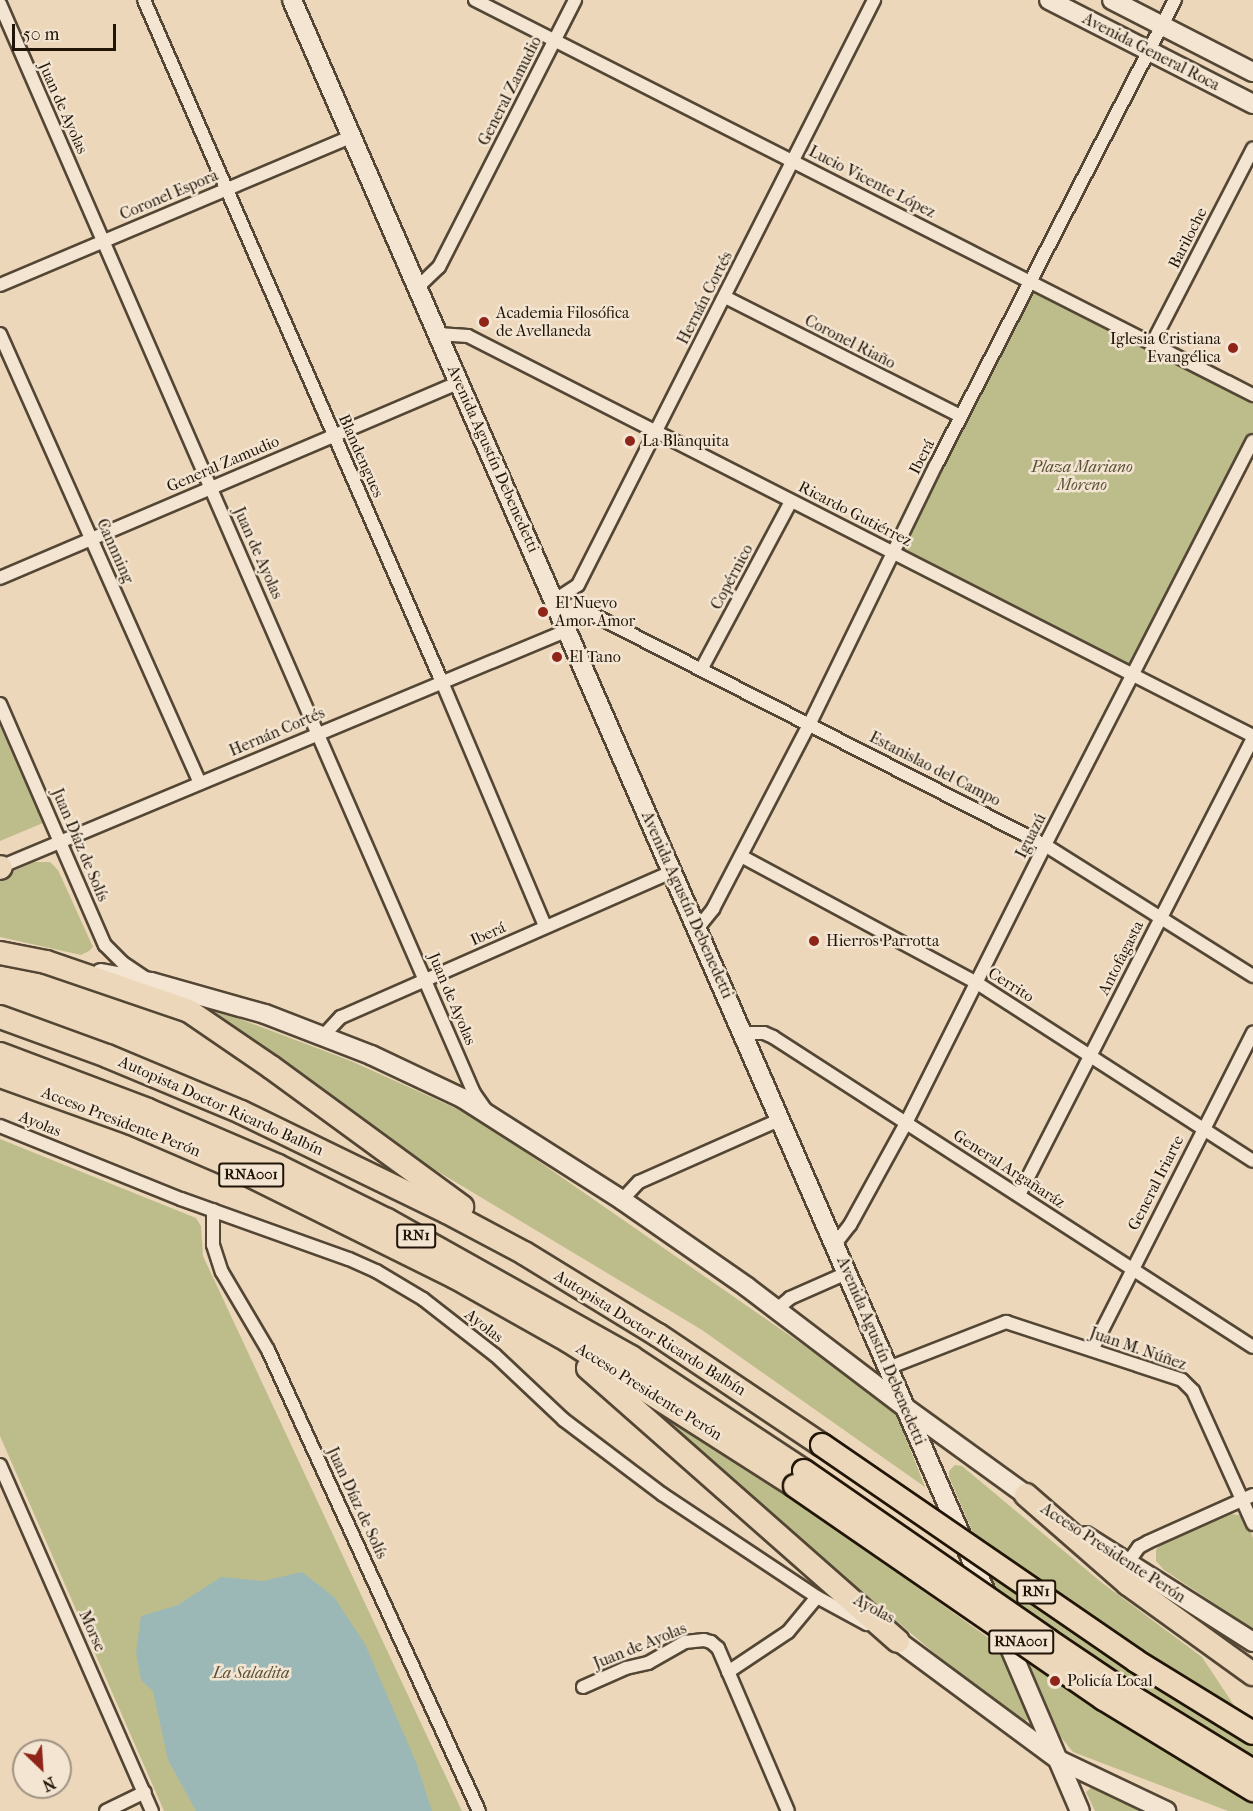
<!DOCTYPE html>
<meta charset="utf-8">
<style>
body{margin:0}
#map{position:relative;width:1253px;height:1811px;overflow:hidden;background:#edd7ba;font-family:"IM FELL French Canon",serif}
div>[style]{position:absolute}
.green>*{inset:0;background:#bdbd8c}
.water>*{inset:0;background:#9bb8b7}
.roads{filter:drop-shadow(2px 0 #534634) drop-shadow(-2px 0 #534634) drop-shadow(0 2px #534634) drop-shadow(0 -2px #534634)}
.street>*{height:12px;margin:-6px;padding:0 6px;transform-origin:6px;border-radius:6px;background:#f3e5d2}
.secondary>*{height:18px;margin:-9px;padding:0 9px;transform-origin:9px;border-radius:9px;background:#f3e5d2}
.highway>*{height:22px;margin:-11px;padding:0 11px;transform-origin:11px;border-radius:11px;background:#edd7ba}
.bridges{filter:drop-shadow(2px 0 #201507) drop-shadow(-2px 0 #201507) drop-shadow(0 2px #201507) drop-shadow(0 -2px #201507)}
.highway-bridge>*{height:22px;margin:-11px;padding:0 11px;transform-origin:11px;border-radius:11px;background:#edd7ba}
.dots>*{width:16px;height:16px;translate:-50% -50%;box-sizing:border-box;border:3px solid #f3e5d2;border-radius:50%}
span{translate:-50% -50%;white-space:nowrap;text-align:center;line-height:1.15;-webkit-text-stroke:5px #f3e5d2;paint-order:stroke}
.shield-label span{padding:2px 4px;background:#f3e5d2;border:2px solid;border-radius:4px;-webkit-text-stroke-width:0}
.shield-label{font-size:15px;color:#201507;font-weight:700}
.street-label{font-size:16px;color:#201507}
.poi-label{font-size:16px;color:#201507}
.left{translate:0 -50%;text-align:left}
.right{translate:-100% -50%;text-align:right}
.park-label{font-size:16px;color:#575036;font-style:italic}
.north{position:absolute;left:12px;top:1739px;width:60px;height:60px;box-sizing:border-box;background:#f3e5d2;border:2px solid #9f9281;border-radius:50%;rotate:155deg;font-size:16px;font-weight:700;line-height:24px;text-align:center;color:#201507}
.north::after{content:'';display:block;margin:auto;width:21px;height:27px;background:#8f2418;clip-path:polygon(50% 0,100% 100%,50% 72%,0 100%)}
.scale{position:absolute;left:12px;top:24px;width:104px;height:27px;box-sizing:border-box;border:3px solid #201507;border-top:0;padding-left:8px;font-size:18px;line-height:21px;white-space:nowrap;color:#201507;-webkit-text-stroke:4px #f3e5d2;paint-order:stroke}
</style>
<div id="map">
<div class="green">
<div style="clip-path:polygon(1031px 283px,1253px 395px,1253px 441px,1132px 676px,893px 551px)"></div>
<div style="clip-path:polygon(0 726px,43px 823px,0 841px)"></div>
<div style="clip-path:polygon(34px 862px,50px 862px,58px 870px,93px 947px,89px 951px,81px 955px,0 937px,0 877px)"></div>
<div style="clip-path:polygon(208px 1007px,351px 1061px,475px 1117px,894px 1408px,925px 1487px,702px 1330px,427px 1165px)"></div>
<div style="clip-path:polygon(0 1139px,196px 1218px,201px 1226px,203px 1256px,462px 1811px,164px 1811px,0 1436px)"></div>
<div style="clip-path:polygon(626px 1391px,767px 1480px,1000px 1646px,1030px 1718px,1024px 1722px,973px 1686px)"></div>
<div style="clip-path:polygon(955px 1465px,962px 1466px,1101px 1582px,1202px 1657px,1253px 1734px,1253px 1811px,1228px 1811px,1073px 1752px,1060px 1736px,949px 1477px,949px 1471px)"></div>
<div style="clip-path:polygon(1232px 1514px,1239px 1515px,1246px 1520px,1253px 1538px,1253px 1629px,1164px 1570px,1156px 1561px,1156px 1550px,1160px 1545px)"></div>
<div style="clip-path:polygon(1092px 1787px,1149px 1811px,1095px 1811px,1086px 1792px)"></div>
</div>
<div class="water">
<div style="clip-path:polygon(302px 1572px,334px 1597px,365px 1644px,416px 1762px,432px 1811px,196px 1811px,168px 1760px,153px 1691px,141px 1680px,136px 1652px,141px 1616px,178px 1605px,221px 1577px,263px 1581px)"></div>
</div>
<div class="roads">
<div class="street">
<div style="left:144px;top:0;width:744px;rotate:66.4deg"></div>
<div style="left:442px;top:682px;width:265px;rotate:67.1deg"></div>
<div style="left:475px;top:0;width:873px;rotate:26.92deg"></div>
<div style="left:0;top:4px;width:1188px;rotate:66.48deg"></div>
<div style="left:474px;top:1093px;width:21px;rotate:55deg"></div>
<div style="left:0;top:285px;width:382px;rotate:-22.9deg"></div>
<div style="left:418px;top:287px;width:29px;rotate:-44deg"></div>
<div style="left:439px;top:267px;width:300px;rotate:-63deg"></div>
<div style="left:725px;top:297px;width:264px;rotate:26.8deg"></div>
<div style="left:0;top:334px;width:490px;rotate:66deg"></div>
<div style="left:438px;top:334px;width:30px;rotate:4deg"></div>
<div style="left:468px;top:336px;width:881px;rotate:27deg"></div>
<div style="left:1152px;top:344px;width:220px;rotate:-62.7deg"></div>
<div style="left:0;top:578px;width:500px;rotate:-23.08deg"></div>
<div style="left:555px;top:600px;width:27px;rotate:-33deg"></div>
<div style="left:578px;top:585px;width:656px;rotate:-63.16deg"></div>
<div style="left:563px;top:619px;width:21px;rotate:-23deg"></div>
<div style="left:582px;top:611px;width:8px;rotate:14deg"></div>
<div style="left:590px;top:613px;width:511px;rotate:27.02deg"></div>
<div style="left:1045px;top:845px;width:246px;rotate:32.2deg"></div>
<div style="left:702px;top:668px;width:189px;rotate:-61.9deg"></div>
<div style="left:0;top:704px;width:263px;rotate:66.5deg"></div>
<div style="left:105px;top:945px;width:25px;rotate:45deg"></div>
<div style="left:123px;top:963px;width:25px;rotate:34deg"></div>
<div style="left:741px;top:856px;width:268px;rotate:28.3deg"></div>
<div style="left:977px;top:983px;width:328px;rotate:32.8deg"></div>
<div style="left:0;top:867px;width:615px;rotate:-22.65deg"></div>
<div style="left:697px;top:929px;width:26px;rotate:-51deg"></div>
<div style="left:713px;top:909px;width:210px;rotate:-62.5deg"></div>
<div style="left:810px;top:723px;width:287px;rotate:-64deg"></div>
<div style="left:936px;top:465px;width:523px;rotate:-62.8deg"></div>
<div style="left:743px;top:1033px;width:21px"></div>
<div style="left:764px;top:1033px;width:10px;rotate:24deg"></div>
<div style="left:773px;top:1037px;width:571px;rotate:32.86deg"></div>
<div style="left:324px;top:1035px;width:25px;rotate:-47deg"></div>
<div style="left:341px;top:1017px;width:361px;rotate:-23.7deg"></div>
<div style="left:0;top:1126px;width:195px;rotate:22deg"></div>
<div style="left:181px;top:1199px;width:178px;rotate:19.7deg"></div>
<div style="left:349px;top:1259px;width:30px;rotate:24deg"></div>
<div style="left:376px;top:1271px;width:55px;rotate:30.8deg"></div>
<div style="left:423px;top:1299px;width:91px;rotate:37.9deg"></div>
<div style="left:495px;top:1355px;width:95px;rotate:43.3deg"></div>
<div style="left:564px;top:1420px;width:123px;rotate:37.1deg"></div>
<div style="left:662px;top:1494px;width:186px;rotate:33.6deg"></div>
<div style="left:817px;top:1597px;width:57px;rotate:28.4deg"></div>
<div style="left:1019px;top:1195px;width:513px;rotate:-62.89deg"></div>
<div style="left:622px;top:1200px;width:25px;rotate:-47deg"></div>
<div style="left:639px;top:1182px;width:155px;rotate:-23.9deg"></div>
<div style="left:213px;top:1210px;width:35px;rotate:90deg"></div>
<div style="left:213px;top:1245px;width:28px;rotate:72deg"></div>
<div style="left:222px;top:1272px;width:91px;rotate:59.5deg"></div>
<div style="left:268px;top:1350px;width:507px;rotate:65.41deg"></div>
<div style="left:835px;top:1244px;width:24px;rotate:-52deg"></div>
<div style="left:850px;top:1225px;width:116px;rotate:-61.2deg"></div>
<div style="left:906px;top:1123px;width:311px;rotate:-63.4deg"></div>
<div style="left:1045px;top:845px;width:454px;rotate:-62.8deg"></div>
<div style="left:777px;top:1309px;width:17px;rotate:-40deg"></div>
<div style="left:790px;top:1298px;width:62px;rotate:-23.7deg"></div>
<div style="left:1092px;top:1350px;width:356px;rotate:-63.1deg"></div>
<div style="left:888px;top:1368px;width:127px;rotate:-21.3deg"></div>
<div style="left:1006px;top:1322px;width:185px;rotate:18.2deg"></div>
<div style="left:1182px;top:1380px;width:16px;rotate:45deg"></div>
<div style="left:1193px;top:1391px;width:146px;rotate:65.7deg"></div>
<div style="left:0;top:1465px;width:378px;rotate:66.3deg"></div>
<div style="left:1127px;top:1564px;width:21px;rotate:-55deg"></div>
<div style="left:1139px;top:1547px;width:10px;rotate:-29deg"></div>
<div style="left:1148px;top:1542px;width:115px;rotate:-24.1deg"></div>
<div style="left:728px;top:1672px;width:72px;rotate:-33.7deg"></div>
<div style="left:788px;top:1632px;width:45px;rotate:-50.4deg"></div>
<div style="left:583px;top:1687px;width:47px;rotate:-23.8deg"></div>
<div style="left:626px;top:1668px;width:23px;rotate:-13deg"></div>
<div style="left:648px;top:1663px;width:43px;rotate:-29.6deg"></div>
<div style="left:685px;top:1642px;width:19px;rotate:-6deg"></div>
<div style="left:704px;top:1640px;width:7px;rotate:16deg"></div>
<div style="left:711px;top:1642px;width:9px;rotate:41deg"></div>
<div style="left:718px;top:1648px;width:177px;rotate:66.8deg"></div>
<div style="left:106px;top:1811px;width:43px;rotate:-26deg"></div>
</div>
<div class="secondary">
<div style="left:292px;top:0;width:1747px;rotate:66.46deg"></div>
<div style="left:1049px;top:0;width:229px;rotate:27deg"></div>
<div style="left:1112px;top:0;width:158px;rotate:27.1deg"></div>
<div style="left:101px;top:973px;width:51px;rotate:10.2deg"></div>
<div style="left:151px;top:982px;width:118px;rotate:15.7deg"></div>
<div style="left:265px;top:1014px;width:114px;rotate:21.1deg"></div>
<div style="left:371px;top:1055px;width:101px;rotate:25.3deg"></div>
<div style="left:462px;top:1098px;width:190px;rotate:32.5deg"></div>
<div style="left:622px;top:1200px;width:152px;rotate:34.8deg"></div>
<div style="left:747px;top:1287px;width:200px;rotate:37.3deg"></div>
<div style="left:906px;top:1408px;width:160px;rotate:35.9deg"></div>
<div style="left:1086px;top:1536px;width:198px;rotate:32.4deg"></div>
<div style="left:1001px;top:1627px;width:200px;rotate:66.8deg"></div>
<div style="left:898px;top:1641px;width:200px;rotate:36.5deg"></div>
<div style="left:1059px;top:1760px;width:119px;rotate:25.5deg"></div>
</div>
<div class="highway">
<div style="left:0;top:868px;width:1px;rotate:-45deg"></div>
<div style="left:0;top:953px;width:47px;rotate:11.1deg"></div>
<div style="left:46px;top:962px;width:151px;rotate:18.9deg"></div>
<div style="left:189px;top:1011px;width:99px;rotate:34.3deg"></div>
<div style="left:271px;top:1067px;width:237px;rotate:36.2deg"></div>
<div style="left:0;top:1017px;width:114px;rotate:20deg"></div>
<div style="left:107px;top:1056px;width:145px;rotate:22.7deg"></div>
<div style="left:241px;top:1112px;width:229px;rotate:25.9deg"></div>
<div style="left:447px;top:1212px;width:87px;rotate:28deg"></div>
<div style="left:524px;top:1253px;width:157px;rotate:31.5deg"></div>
<div style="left:658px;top:1335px;width:197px;rotate:33.9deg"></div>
<div style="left:0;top:1054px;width:158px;rotate:20.7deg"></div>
<div style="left:148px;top:1110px;width:142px;rotate:23.3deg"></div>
<div style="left:278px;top:1166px;width:122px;rotate:26.4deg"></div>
<div style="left:387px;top:1220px;width:280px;rotate:29.3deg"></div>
<div style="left:631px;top:1357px;width:207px;rotate:33.4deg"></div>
<div style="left:0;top:1076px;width:139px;rotate:19.7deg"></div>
<div style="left:131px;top:1123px;width:102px;rotate:23.1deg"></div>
<div style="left:225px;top:1163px;width:257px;rotate:26.4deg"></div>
<div style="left:455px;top:1277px;width:129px;rotate:29.4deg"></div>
<div style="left:567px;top:1340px;width:271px;rotate:32.6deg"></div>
<div style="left:588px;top:1368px;width:413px;rotate:41.4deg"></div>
<div style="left:1026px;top:1495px;width:135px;rotate:41.1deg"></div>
<div style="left:1128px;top:1584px;width:154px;rotate:35.8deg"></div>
</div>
</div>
<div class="bridges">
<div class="highway-bridge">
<div style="left:822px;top:1445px;width:381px;rotate:34.5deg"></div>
<div style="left:1136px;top:1661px;width:137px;rotate:31.6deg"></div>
<div style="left:804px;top:1471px;width:297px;rotate:34.7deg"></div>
<div style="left:1048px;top:1640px;width:104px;rotate:34deg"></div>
<div style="left:1134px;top:1698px;width:140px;rotate:31.5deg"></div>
<div style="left:795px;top:1486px;width:375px;rotate:34.6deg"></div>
<div style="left:1104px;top:1699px;width:175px;rotate:31.4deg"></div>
</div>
</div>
<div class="dots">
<div style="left:484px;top:322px;background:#8f2418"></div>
<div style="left:1233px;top:348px;background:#8f2418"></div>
<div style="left:630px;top:441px;background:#8f2418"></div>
<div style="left:543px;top:612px;background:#8f2418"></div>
<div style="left:557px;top:657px;background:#8f2418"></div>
<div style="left:814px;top:941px;background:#8f2418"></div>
<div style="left:1055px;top:1681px;background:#8f2418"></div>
</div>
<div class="shield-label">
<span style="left:251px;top:1175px">RNA001</span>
<span style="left:416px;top:1236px">RN1</span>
<span style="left:1036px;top:1592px">RN1</span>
<span style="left:1021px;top:1642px">RNA001</span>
</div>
<div class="street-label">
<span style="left:1151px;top:52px;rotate:27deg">Avenida General Roca</span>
<span style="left:510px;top:91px;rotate:-63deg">General Zamudio</span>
<span style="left:63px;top:108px;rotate:66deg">Juan de Ayolas</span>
<span style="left:872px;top:182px;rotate:27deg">Lucio Vicente López</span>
<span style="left:169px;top:195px;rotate:-23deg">Coronel Espora</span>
<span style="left:1188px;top:238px;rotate:-63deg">Bariloche</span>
<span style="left:705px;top:298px;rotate:-63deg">Hernán Cortés</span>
<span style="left:850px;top:342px;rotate:27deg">Coronel Riaño</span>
<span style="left:361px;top:456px;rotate:66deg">Blandengues</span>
<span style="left:922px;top:457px;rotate:-63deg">Iberá</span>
<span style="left:493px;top:459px;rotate:66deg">Avenida Agustín Debenedetti</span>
<span style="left:223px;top:464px;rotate:-23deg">General Zamudio</span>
<span style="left:855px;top:514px;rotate:27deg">Ricardo Gutiérrez</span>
<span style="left:115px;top:551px;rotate:66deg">Cannning</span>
<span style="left:258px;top:553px;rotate:66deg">Juan de Ayolas</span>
<span style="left:732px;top:577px;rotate:-62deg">Copérnico</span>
<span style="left:277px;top:732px;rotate:-23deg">Hernán Cortés</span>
<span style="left:935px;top:769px;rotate:27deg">Estanislao del Campo</span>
<span style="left:1031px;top:836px;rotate:-63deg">Iguazú</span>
<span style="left:80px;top:845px;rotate:67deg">Juan Díaz de Solís</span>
<span style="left:687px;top:905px;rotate:66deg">Avenida Agustín Debenedetti</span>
<span style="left:488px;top:934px;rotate:-24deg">Iberá</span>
<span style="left:1121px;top:958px;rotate:-63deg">Antofagasta</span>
<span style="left:1011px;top:985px;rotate:32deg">Cerrito</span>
<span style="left:452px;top:999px;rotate:67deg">Juan de Ayolas</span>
<span style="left:221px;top:1106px;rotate:24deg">Autopista Doctor Ricardo Balbín</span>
<span style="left:121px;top:1122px;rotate:21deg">Acceso Presidente Perón</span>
<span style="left:40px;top:1124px;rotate:22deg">Ayolas</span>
<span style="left:1009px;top:1169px;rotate:33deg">General Argañaráz</span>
<span style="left:1156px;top:1183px;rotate:-63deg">General Iriarte</span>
<span style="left:484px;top:1326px;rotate:38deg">Ayolas</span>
<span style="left:650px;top:1333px;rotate:32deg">Autopista Doctor Ricardo Balbín</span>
<span style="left:1138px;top:1349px;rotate:19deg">Juan M. Núñez</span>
<span style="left:881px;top:1351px;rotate:67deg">Avenida Agustín Debenedetti</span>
<span style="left:649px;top:1392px;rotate:32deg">Acceso Presidente Perón</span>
<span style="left:357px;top:1503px;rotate:65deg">Juan Díaz de Solís</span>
<span style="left:1113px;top:1553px;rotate:33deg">Acceso Presidente Perón</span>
<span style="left:874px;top:1609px;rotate:28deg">Ayolas</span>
<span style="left:92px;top:1631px;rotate:66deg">Morse</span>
<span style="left:640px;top:1646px;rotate:-22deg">Juan de Ayolas</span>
</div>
<div class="poi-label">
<span class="left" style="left:496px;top:322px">Academia Filosófica<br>de Avellaneda</span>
<span class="right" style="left:1221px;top:348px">Iglesia Cristiana<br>Evangélica</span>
<span class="left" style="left:642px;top:441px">La Blanquita</span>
<span class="left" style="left:555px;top:612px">El Nuevo<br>Amor Amor</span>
<span class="left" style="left:569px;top:657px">El Tano</span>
<span class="left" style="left:826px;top:941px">Hierros Parrotta</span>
<span class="left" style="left:1067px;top:1681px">Policía Local</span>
</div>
<div class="park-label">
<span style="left:1082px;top:476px">Plaza Mariano<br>Moreno</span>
<span style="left:251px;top:1673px">La Saladita</span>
</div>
<div class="north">N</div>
<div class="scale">50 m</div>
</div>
